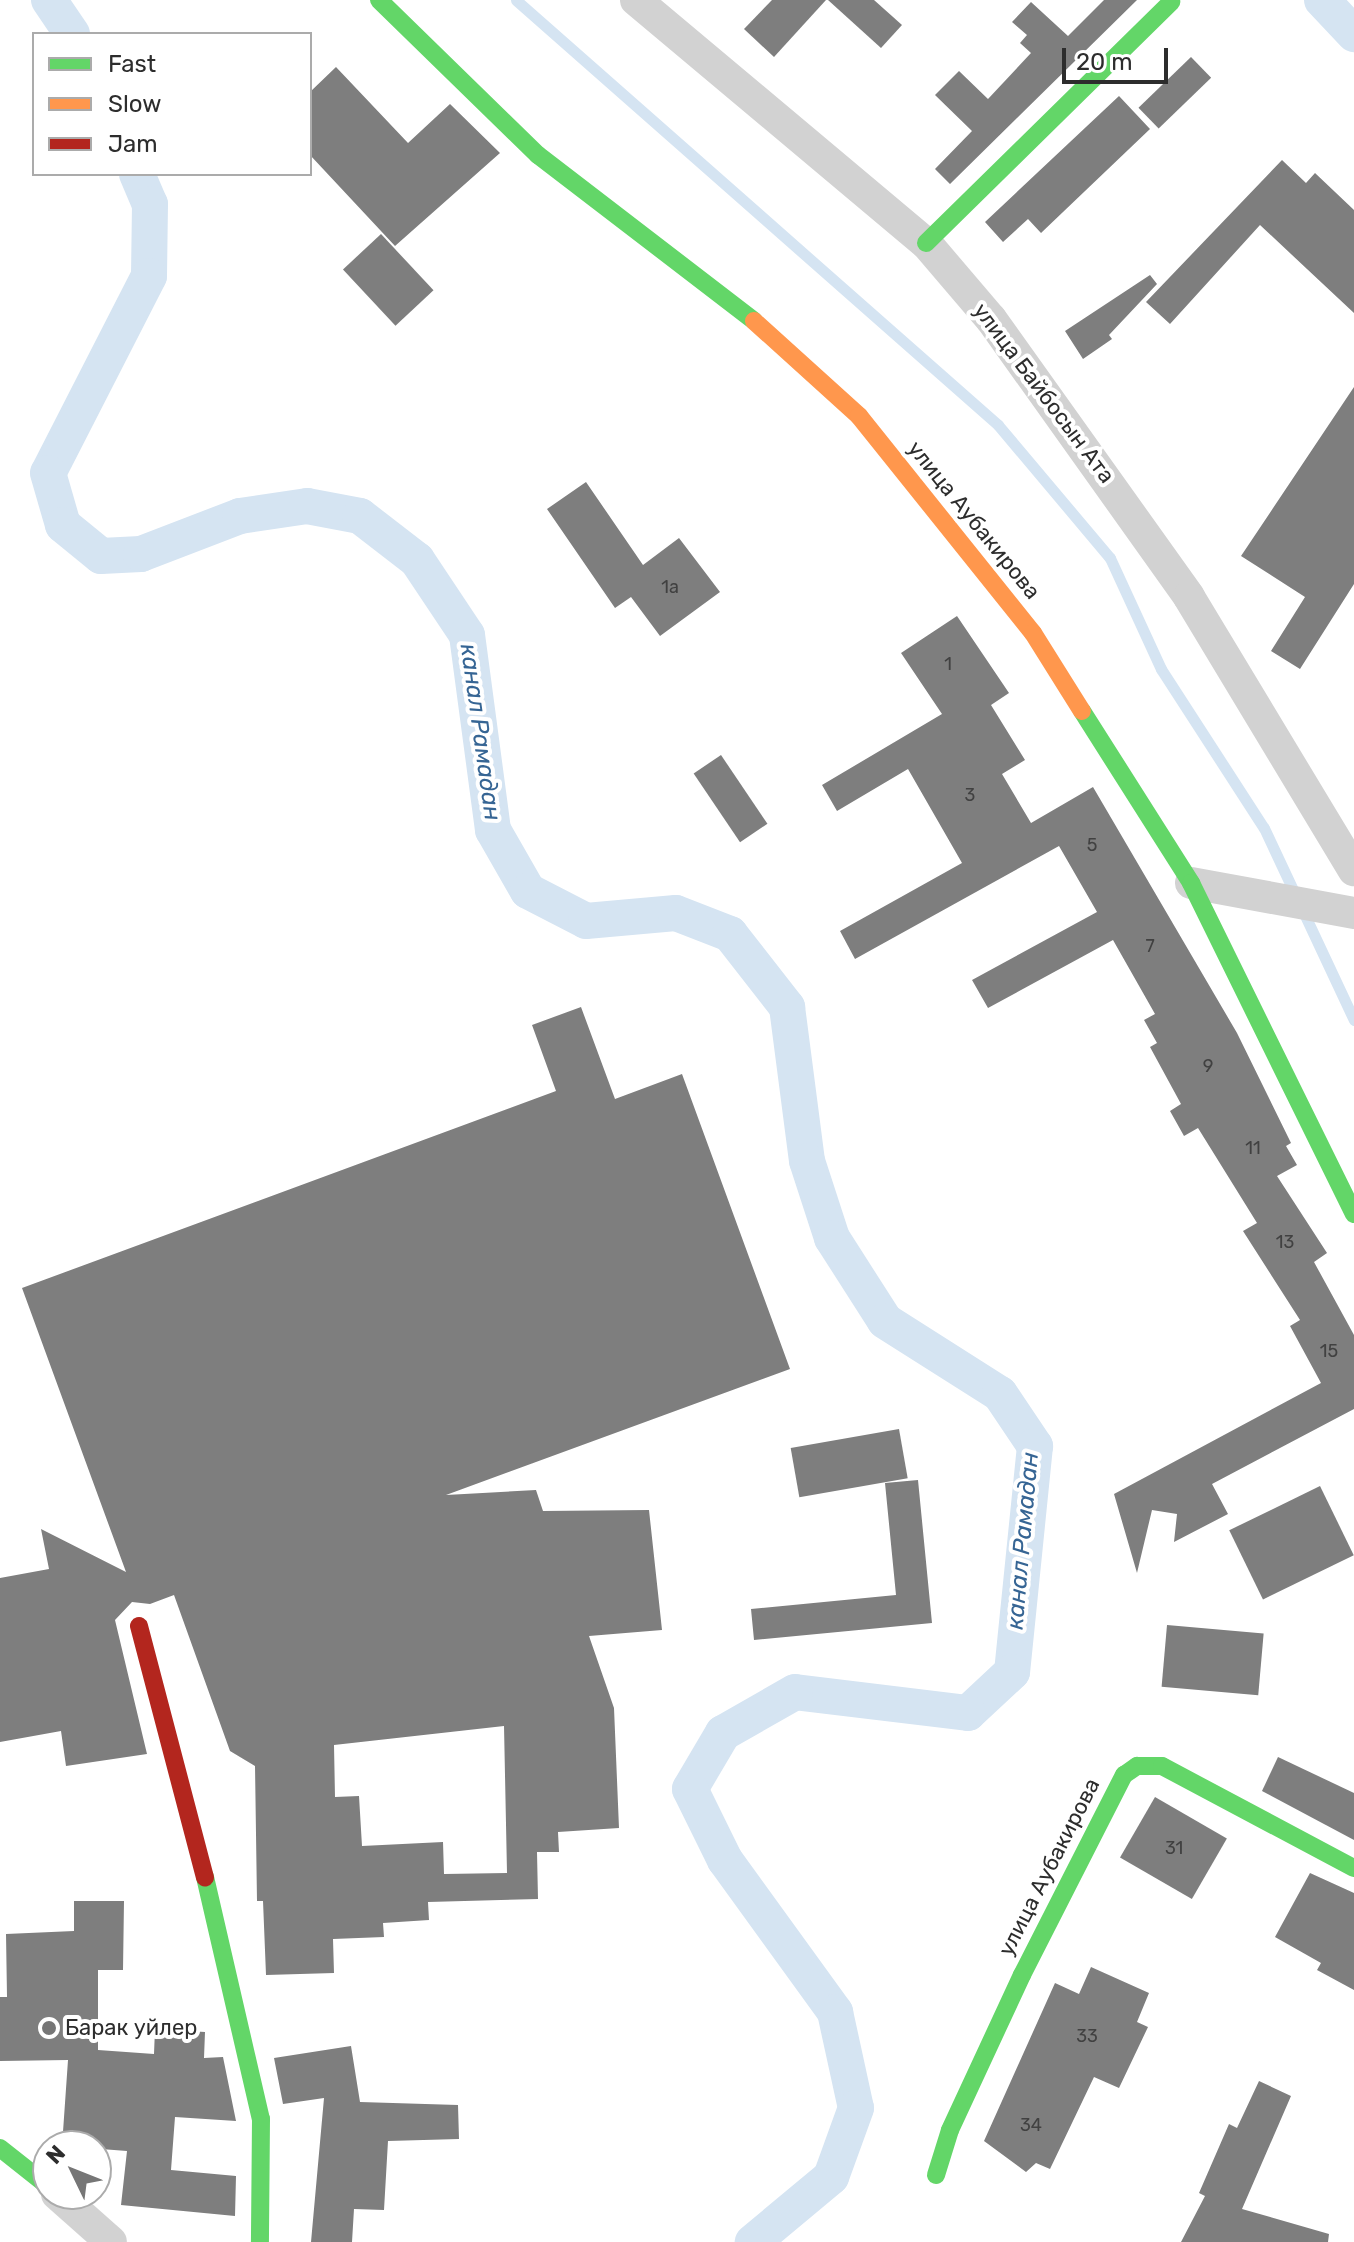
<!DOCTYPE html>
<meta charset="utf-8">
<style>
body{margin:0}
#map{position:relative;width:1354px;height:2242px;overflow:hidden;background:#fff;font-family:Rubik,sans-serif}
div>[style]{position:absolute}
.stream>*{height:11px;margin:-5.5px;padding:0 5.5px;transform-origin:5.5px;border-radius:5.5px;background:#d5e4f2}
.canal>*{height:36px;margin:-18px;padding:0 18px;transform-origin:18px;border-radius:18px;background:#d5e4f2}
.building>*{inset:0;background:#7e7e7e;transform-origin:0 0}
.street>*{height:32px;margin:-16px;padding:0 16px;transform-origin:16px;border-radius:16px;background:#d2d2d2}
.fast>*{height:18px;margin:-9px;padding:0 9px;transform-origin:9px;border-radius:9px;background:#63d668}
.slow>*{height:18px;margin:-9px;padding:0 9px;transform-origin:9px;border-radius:9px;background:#ff974d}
.jam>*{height:18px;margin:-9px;padding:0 9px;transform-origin:9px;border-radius:9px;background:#b3261e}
.dots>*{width:22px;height:22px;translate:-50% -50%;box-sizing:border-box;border:4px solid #fff;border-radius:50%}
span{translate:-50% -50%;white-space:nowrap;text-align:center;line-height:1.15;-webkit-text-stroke:8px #fff;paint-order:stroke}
.number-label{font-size:18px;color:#414141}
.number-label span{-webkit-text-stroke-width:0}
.street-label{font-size:22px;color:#2d2d2d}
.poi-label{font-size:22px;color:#2d2d2d}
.left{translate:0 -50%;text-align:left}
.water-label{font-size:24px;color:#366594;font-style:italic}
.legend{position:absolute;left:32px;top:32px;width:280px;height:144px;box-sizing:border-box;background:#fff;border:2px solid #ababab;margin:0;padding:10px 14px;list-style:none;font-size:24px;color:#2d2d2d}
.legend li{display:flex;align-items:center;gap:16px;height:40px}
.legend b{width:40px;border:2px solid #ababab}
.north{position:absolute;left:32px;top:2130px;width:80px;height:80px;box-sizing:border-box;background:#fff;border:2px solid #ababab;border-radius:50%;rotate:313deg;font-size:22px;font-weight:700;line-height:32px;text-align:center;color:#2d2d2d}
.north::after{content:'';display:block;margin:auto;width:28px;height:36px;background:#767676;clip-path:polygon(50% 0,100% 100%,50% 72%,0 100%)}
.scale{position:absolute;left:1062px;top:48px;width:106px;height:36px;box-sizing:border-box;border:4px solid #2d2d2d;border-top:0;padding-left:10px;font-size:24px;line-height:28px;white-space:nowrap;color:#2d2d2d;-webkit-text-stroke:6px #fff;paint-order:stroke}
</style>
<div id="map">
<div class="stream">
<div style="left:516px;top:0;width:643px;rotate:41.4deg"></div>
<div style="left:998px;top:425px;width:174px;rotate:49.9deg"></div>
<div style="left:1110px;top:558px;width:122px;rotate:65.3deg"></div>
<div style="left:1161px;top:669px;width:189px;rotate:57.1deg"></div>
<div style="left:1264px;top:828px;width:212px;rotate:64.9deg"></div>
</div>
<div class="canal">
<div style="left:49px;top:0;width:41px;rotate:55.9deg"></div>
<div style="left:1322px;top:0;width:47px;rotate:46.7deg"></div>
<div style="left:137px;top:174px;width:33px;rotate:67deg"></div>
<div style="left:150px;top:204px;width:72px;rotate:90.8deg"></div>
<div style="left:149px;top:276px;width:221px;rotate:117.1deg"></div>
<div style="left:48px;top:473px;width:54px;rotate:73.9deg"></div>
<div style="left:63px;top:525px;width:49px;rotate:39.2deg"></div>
<div style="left:101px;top:556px;width:40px;rotate:-2.9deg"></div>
<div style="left:141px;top:554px;width:106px;rotate:-21deg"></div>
<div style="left:240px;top:516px;width:68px;rotate:-8.5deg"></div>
<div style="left:307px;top:506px;width:54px;rotate:10.7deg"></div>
<div style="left:360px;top:516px;width:72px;rotate:37.7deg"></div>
<div style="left:417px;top:560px;width:90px;rotate:56.3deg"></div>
<div style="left:467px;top:635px;width:197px;rotate:82.4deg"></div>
<div style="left:493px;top:830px;width:70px;rotate:60.2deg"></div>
<div style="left:528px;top:891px;width:65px;rotate:27.3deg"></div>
<div style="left:586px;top:921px;width:90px;rotate:-5.1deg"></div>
<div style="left:676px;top:913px;width:58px;rotate:21.3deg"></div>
<div style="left:730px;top:934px;width:93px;rotate:52deg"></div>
<div style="left:787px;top:1007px;width:155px;rotate:82.6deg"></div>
<div style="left:807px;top:1161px;width:81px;rotate:72deg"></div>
<div style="left:832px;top:1238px;width:98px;rotate:57.4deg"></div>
<div style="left:885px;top:1321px;width:136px;rotate:32.4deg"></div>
<div style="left:1000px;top:1394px;width:63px;rotate:56.1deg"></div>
<div style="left:1035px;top:1446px;width:227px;rotate:95.8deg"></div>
<div style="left:1012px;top:1672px;width:60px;rotate:137deg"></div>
<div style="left:968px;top:1713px;width:174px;rotate:-173.1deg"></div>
<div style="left:795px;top:1692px;width:83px;rotate:150.3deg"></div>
<div style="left:723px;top:1733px;width:65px;rotate:120.5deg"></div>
<div style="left:690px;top:1789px;width:79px;rotate:63.8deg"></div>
<div style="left:725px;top:1860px;width:188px;rotate:54.1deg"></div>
<div style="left:835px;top:2012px;width:98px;rotate:77.7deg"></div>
<div style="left:856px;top:2108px;width:73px;rotate:109.9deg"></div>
<div style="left:831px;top:2177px;width:102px;rotate:140.2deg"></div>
</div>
<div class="building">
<div style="clip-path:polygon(772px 0,826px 0,774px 57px,744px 29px)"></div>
<div style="clip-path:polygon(828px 0,874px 0,902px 25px,881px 48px)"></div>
<div style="clip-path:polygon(1104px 0,1137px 0,950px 184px,935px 169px,972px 131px,935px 95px,959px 71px,988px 99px,1031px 53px,1020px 43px,1027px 35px,1012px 22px,1031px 2px,1068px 36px)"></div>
<div style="left:1191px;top:57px;width:29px;height:73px;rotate:46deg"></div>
<div style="clip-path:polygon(336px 67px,408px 143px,450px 104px,500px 153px,395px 246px,310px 155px,310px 92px)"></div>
<div style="clip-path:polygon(1119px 96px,1150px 129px,1041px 233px,1028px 219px,1003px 242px,985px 222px)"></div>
<div style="clip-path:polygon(1282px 160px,1306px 183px,1315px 173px,1354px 210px,1354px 313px,1260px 225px,1170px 324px,1146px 302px)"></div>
<div style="left:381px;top:234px;width:77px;height:52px;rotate:47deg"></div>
<div style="clip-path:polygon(1150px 275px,1157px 284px,1109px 335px,1112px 339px,1083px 359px,1065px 331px)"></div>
<div style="clip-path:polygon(1354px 387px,1354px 584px,1300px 669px,1271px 651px,1305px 597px,1241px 556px)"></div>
<div style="clip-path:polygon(586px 482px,643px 565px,679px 538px,720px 592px,660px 636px,631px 597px,615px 608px,547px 509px)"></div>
<div style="clip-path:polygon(957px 616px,1009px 693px,991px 705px,1025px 760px,1002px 774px,1031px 823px,1093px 787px,1237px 1033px,1291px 1143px,1286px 1146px,1297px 1165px,1277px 1176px,1327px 1253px,1314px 1262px,1354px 1335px,1354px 1409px,1212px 1484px,1228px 1514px,1174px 1542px,1177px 1514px,1152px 1510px,1137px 1573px,1114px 1494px,1321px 1383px,1290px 1326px,1300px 1320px,1243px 1231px,1257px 1223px,1198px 1128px,1184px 1136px,1170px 1111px,1181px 1104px,1150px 1047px,1157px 1043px,1144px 1020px,1155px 1014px,1113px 940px,988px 1008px,972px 980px,1097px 912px,1059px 846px,855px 959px,840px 931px,962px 863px,908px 769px,837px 811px,822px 785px,942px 714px,901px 653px)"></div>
<div style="left:721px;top:755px;width:83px;height:33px;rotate:56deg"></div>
<div style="clip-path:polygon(evenodd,581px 1007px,615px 1099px,682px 1074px,790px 1369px,446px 1495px,536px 1490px,543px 1511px,649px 1510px,662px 1630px,589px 1636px,614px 1708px,619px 1828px,558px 1832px,559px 1852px,537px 1852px,538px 1899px,428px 1902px,429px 1920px,383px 1923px,384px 1937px,333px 1939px,334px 1973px,266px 1975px,263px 1901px,257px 1901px,255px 1766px,230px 1751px,174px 1595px,150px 1604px,132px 1602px,115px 1620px,147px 1754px,66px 1766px,61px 1731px,0 1742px,0 1578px,49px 1569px,41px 1529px,126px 1572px,22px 1288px,556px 1091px,532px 1025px,581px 1007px,504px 1726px,507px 1873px,444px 1874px,443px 1842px,362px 1846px,359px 1796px,335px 1797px,334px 1745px,504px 1726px)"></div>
<div style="left:899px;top:1429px;width:50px;height:110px;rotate:80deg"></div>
<div style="clip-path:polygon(918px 1480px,932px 1623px,754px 1640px,751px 1609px,896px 1595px,885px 1483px)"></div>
<div style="left:1320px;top:1486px;width:77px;height:101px;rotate:64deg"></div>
<div style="left:1167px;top:1625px;width:97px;height:62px;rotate:5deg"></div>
<div style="clip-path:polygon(1278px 1757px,1354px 1793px,1354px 1840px,1262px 1791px)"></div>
<div style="left:1155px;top:1797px;width:83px;height:70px;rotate:30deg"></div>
<div style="clip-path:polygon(1310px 1873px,1354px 1893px,1354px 1990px,1317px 1970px,1321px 1963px,1275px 1937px)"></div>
<div style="clip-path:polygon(74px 1901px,124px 1901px,123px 1970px,98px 1970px,98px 2050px,154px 2054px,155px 2029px,205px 2032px,204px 2058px,223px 2057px,236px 2121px,175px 2117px,171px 2170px,236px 2176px,235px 2216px,121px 2205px,127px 2151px,62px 2146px,68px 2060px,0 2061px,0 1997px,7px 1997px,6px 1934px,74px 1931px)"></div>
<div style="clip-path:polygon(1091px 1967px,1149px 1993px,1137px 2022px,1148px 2027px,1119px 2088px,1094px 2077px,1050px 2169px,1036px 2163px,1026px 2172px,984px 2141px,1055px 1983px,1079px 1994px)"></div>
<div style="clip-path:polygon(351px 2046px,360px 2102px,458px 2105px,459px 2139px,388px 2141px,384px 2210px,354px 2209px,352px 2242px,311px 2242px,324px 2098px,283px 2104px,274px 2058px)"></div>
<div style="clip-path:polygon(1259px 2081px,1291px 2096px,1242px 2209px,1329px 2234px,1328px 2242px,1181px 2242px,1205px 2196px,1199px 2193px,1229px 2124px,1237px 2128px)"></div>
</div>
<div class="street">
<div style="left:636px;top:0;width:378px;rotate:40deg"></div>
<div style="left:926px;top:243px;width:100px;rotate:49.5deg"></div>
<div style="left:991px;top:319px;width:341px;rotate:54.5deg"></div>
<div style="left:1189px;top:597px;width:319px;rotate:58.9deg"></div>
<div style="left:1191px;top:883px;width:166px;rotate:10.4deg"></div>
<div style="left:57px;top:2194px;width:72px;rotate:41.6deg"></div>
</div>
<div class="fast">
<div style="left:379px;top:0;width:222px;rotate:44.3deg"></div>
<div style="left:538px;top:155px;width:272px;rotate:37.5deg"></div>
<div style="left:926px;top:243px;width:344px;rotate:-44.5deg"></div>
<div style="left:1082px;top:711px;width:204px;rotate:57.6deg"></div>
<div style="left:1191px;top:883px;width:369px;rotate:63.8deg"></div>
<div style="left:205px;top:1877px;width:248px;rotate:77deg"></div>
<div style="left:261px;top:2119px;width:123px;rotate:90.5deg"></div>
<div style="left:0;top:2148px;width:61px;rotate:38.4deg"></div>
<div style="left:936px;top:2175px;width:47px;rotate:-72.7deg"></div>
<div style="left:950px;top:2130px;width:171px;rotate:-65.1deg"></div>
<div style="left:1022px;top:1975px;width:225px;rotate:-63deg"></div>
<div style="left:1124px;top:1775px;width:16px;rotate:-35deg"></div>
<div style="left:1137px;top:1766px;width:25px"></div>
<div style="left:1162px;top:1766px;width:217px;rotate:28deg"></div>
</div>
<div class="slow">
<div style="left:754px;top:321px;width:142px;rotate:42.1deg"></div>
<div style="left:859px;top:416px;width:278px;rotate:51.3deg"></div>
<div style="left:1033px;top:633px;width:92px;rotate:57.9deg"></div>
</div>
<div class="jam">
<div style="left:139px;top:1626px;width:260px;rotate:75.3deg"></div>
</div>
<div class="dots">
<div style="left:49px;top:2028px;background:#767676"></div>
</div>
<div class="number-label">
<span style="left:670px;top:587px">1а</span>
<span style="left:948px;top:664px">1</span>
<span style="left:970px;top:795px">3</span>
<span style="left:1092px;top:845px">5</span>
<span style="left:1150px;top:946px">7</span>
<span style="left:1208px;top:1066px">9</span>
<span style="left:1253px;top:1148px">11</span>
<span style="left:1285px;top:1242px">13</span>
<span style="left:1329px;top:1351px">15</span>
<span style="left:1174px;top:1848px">31</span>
<span style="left:1087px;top:2036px">33</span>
<span style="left:1031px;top:2125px">34</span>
</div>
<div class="street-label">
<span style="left:1044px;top:393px;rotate:53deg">улица Байбосын Ата</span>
<span style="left:974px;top:520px;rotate:51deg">улица Аубакирова</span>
<span style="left:1049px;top:1867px;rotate:-63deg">улица Аубакирова</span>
</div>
<div class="poi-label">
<span class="left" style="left:65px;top:2028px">Барак уйлер</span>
</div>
<div class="water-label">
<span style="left:480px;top:732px;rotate:82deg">канал Рамадан</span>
<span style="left:1023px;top:1541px;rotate:-85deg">канал Рамадан</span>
</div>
<ul class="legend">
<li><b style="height:10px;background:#63d668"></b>Fast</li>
<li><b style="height:10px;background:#ff974d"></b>Slow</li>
<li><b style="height:10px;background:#b3261e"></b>Jam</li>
</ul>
<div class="north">N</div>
<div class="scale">20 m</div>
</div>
